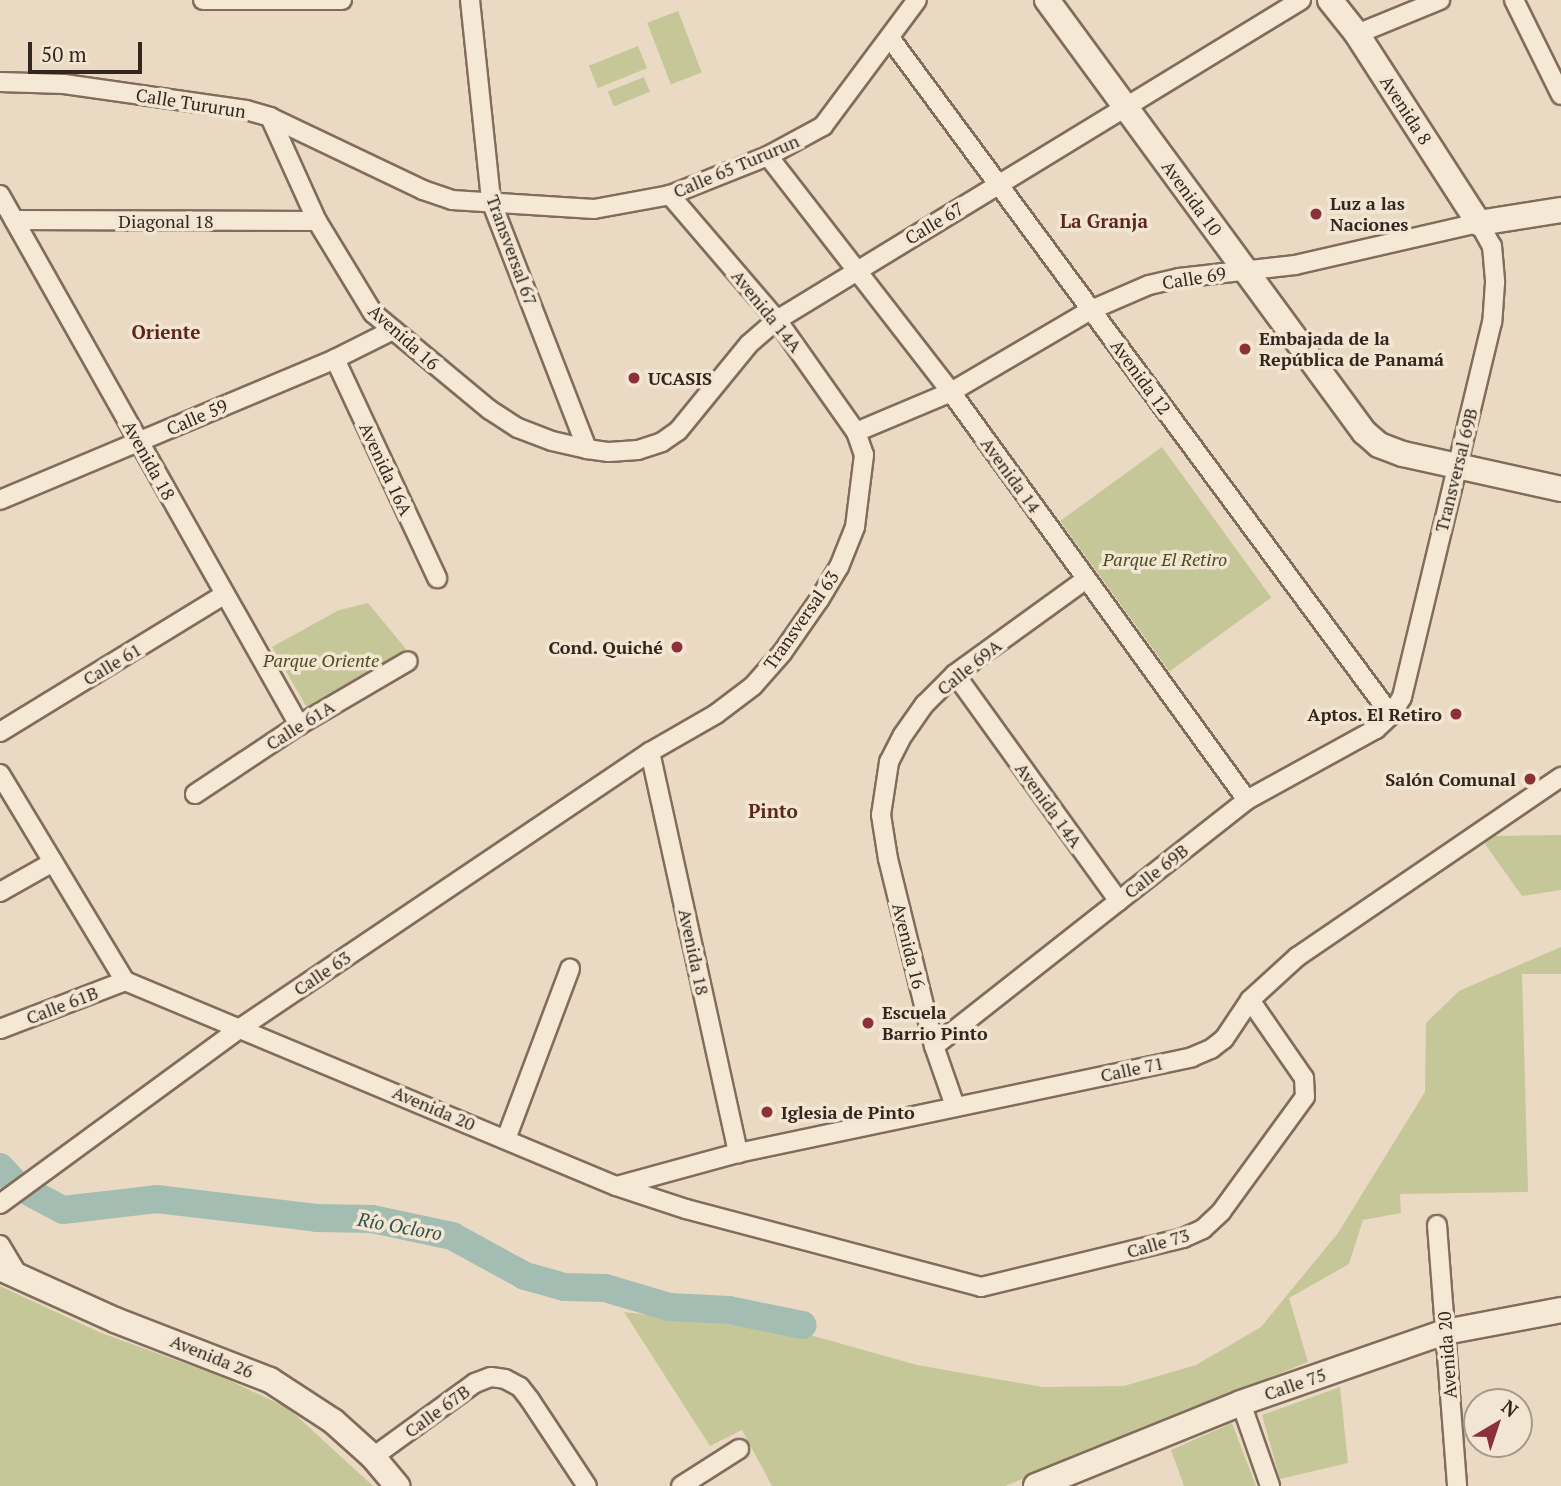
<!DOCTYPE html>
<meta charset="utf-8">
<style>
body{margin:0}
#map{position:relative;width:1561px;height:1486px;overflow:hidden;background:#eadac3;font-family:"PT Serif",serif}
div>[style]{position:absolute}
.green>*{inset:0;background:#c6c798;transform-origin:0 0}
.river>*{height:28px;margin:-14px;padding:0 14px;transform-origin:14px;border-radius:14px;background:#a4bdb3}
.roads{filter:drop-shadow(2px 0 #826c5b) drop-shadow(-2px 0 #826c5b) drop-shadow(0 2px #826c5b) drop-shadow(0 -2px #826c5b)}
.street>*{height:18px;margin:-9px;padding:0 9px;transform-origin:9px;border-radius:9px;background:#f5e8d5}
.secondary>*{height:24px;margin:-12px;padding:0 12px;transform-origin:12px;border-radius:12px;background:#f5e8d5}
.dots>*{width:19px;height:19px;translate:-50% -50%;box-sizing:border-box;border:4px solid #f2e5d1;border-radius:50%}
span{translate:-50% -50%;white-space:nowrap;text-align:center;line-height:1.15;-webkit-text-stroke:7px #f2e5d1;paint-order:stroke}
.street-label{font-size:18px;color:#33261e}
.poi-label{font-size:18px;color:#33261e;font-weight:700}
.left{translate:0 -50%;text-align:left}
.right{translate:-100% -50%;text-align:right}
.park-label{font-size:18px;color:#484e26;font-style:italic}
.neighbourhood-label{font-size:19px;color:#5c2721;font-weight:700}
.water-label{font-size:19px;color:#2e524c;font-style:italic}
.north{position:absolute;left:1463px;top:1388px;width:70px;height:70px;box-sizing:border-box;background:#f2e5d1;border:2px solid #a69989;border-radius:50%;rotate:39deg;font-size:19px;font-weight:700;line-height:28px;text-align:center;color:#33261e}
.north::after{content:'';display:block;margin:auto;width:24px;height:32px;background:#8c303a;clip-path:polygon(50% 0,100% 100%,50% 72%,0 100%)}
.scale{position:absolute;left:28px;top:42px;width:114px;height:32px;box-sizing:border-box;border:4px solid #33261e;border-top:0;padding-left:9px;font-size:21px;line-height:24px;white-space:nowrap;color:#33261e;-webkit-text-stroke:5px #f2e5d1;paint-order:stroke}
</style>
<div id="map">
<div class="green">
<div style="left:678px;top:11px;width:66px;height:33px;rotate:69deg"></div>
<div style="left:638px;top:46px;width:24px;height:53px;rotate:68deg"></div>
<div style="left:644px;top:77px;width:16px;height:39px;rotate:68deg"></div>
<div style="left:1162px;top:447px;width:186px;height:126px;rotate:54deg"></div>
<div style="clip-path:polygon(368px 603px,406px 649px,309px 711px,272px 647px,339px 610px)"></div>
<div style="clip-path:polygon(1561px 835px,1561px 890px,1522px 896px,1485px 844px,1495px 836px)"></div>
<div style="clip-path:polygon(1561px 947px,1561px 974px,1522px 974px,1528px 1192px,1400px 1194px,1401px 1213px,1363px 1220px,1349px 1264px,1289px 1298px,1308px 1362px,1005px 1486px,772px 1486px,742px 1430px,710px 1446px,624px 1312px,803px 1333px,917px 1365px,1043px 1387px,1124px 1386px,1196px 1365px,1261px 1327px,1338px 1233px,1425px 1092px,1426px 1023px,1459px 991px)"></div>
<div style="clip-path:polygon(0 1286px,99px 1332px,222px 1377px,288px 1408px,373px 1486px,0 1486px)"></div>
<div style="clip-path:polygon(1340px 1387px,1348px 1463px,1280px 1479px,1262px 1415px)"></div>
<div style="clip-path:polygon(1232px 1423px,1256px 1486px,1184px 1486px,1171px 1450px)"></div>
</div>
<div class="river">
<div style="left:0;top:1167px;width:21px;rotate:47deg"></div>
<div style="left:29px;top:1192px;width:38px;rotate:28deg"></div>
<div style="left:63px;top:1210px;width:94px;rotate:-6.7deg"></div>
<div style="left:156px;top:1199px;width:162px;rotate:6.7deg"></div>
<div style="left:317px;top:1218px;width:55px;rotate:1deg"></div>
<div style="left:372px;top:1219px;width:82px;rotate:12deg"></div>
<div style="left:452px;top:1236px;width:83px;rotate:28.7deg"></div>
<div style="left:525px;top:1276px;width:41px;rotate:15.4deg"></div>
<div style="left:565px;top:1287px;width:40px;rotate:1.4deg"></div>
<div style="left:605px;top:1288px;width:67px;rotate:16.5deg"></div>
<div style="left:669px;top:1307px;width:60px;rotate:2.9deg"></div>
<div style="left:729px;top:1310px;width:75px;rotate:11.6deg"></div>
</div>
<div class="roads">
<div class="street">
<div style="left:203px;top:0;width:139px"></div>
<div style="left:470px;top:0;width:202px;rotate:84deg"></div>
<div style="left:491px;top:201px;width:266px;rotate:68.8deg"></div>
<div style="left:1514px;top:0;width:106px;rotate:63.7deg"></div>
<div style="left:1357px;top:34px;width:90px;rotate:-22.3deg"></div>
<div style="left:890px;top:38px;width:842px;rotate:53.5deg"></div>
<div style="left:0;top:82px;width:64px;rotate:1.8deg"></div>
<div style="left:64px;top:84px;width:184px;rotate:8.1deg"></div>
<div style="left:246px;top:110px;width:25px;rotate:16deg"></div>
<div style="left:270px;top:117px;width:170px;rotate:25.5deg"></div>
<div style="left:423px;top:190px;width:31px;rotate:19deg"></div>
<div style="left:452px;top:200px;width:142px;rotate:3.6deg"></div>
<div style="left:594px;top:209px;width:77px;rotate:-10.4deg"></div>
<div style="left:670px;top:195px;width:105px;rotate:-21.7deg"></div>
<div style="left:768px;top:156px;width:63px;rotate:-28.6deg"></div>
<div style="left:823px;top:126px;width:157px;rotate:-53.3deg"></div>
<div style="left:270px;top:117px;width:114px;rotate:65.7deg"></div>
<div style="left:317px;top:221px;width:108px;rotate:58.7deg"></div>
<div style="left:373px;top:313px;width:152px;rotate:39.7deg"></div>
<div style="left:490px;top:410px;width:33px;rotate:33deg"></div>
<div style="left:518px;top:428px;width:36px;rotate:21deg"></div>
<div style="left:552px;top:441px;width:36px;rotate:13deg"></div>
<div style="left:587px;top:449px;width:22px;rotate:8deg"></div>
<div style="left:609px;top:452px;width:29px;rotate:-4deg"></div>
<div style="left:638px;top:450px;width:25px;rotate:-18deg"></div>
<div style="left:662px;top:442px;width:19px;rotate:-35deg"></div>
<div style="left:678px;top:431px;width:112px;rotate:-50.8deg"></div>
<div style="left:749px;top:344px;width:37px;rotate:-41deg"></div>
<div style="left:777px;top:320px;width:614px;rotate:-31.41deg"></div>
<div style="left:768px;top:156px;width:299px;rotate:52.2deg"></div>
<div style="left:951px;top:392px;width:504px;rotate:54.04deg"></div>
<div style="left:0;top:195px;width:609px;rotate:60.57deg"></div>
<div style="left:14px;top:220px;width:303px;rotate:0.2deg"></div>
<div style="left:335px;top:359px;width:242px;rotate:65deg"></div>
<div style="left:856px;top:432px;width:103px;rotate:-22.8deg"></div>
<div style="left:951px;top:392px;width:162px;rotate:-30.4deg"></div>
<div style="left:1091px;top:310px;width:63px;rotate:-23.3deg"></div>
<div style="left:1149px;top:285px;width:31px;rotate:-13deg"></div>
<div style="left:1179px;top:278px;width:117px;rotate:-6.4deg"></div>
<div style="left:1295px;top:265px;width:189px;rotate:-12.9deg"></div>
<div style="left:1479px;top:223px;width:26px;rotate:61deg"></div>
<div style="left:1492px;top:246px;width:37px;rotate:85deg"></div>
<div style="left:1495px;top:283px;width:39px;rotate:94deg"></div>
<div style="left:1492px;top:322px;width:386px;rotate:103.5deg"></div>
<div style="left:1402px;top:697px;width:21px;rotate:121deg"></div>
<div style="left:1391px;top:715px;width:21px;rotate:137deg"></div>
<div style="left:1376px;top:729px;width:147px;rotate:151.2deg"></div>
<div style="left:1247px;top:800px;width:398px;rotate:141.8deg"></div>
<div style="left:0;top:500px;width:363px;rotate:-22.8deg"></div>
<div style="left:335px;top:359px;width:65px;rotate:-26.6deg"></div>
<div style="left:955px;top:674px;width:280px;rotate:54.2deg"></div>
<div style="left:0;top:732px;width:263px;rotate:-31.5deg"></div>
<div style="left:650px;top:752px;width:411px;rotate:77.6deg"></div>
<div style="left:0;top:774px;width:242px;rotate:58.9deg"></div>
<div style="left:125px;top:981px;width:532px;rotate:22.66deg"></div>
<div style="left:616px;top:1186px;width:74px;rotate:18.2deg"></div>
<div style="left:686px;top:1209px;width:305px;rotate:14.8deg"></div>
<div style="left:981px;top:1287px;width:208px;rotate:-13.6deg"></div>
<div style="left:1183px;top:1238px;width:22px;rotate:-24deg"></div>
<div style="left:1203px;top:1229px;width:25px;rotate:-43deg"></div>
<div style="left:1221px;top:1212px;width:142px;rotate:-53.9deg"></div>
<div style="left:1305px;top:1097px;width:19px;rotate:-93deg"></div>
<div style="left:1304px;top:1078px;width:95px;rotate:-124.7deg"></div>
<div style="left:195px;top:794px;width:125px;rotate:-33.6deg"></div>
<div style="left:299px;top:725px;width:126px;rotate:-30.4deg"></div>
<div style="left:0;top:892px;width:61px;rotate:-29.5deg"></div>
<div style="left:0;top:1029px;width:134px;rotate:-21deg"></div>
<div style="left:955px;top:1106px;width:64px;rotate:-109.3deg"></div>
<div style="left:934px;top:1046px;width:193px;rotate:-103.8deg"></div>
<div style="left:888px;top:859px;width:45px;rotate:-99deg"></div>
<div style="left:881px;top:815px;width:54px;rotate:-81.4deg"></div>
<div style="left:889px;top:762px;width:30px;rotate:-63deg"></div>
<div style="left:903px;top:735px;width:38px;rotate:-55deg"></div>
<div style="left:925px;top:704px;width:42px;rotate:-45deg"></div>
<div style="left:955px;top:674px;width:162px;rotate:-35.9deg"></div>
<div style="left:506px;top:1139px;width:182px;rotate:-69.4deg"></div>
<div style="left:617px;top:1186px;width:125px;rotate:-15.3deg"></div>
<div style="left:738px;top:1153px;width:464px;rotate:-11.9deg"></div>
<div style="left:1192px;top:1057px;width:21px;rotate:-23deg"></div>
<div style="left:1211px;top:1049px;width:16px;rotate:-38deg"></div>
<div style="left:1224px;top:1039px;width:47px;rotate:-56.3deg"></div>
<div style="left:1250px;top:1000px;width:64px;rotate:-42.5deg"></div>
<div style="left:1297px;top:957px;width:320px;rotate:-34.3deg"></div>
<div style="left:0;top:1204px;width:300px;rotate:-36.2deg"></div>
<div style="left:242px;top:1027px;width:492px;rotate:-34deg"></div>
<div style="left:650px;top:752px;width:76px;rotate:-29.9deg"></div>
<div style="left:716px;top:714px;width:46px;rotate:-37.1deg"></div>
<div style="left:753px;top:686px;width:44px;rotate:-48.7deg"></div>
<div style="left:782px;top:653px;width:65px;rotate:-55.1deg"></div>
<div style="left:819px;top:600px;width:39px;rotate:-59deg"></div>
<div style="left:839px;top:567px;width:43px;rotate:-68.2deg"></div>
<div style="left:855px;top:527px;width:73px;rotate:-82.9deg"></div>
<div style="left:864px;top:455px;width:24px;rotate:-109deg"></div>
<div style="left:856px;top:432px;width:137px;rotate:-125.2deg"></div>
<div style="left:777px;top:320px;width:165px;rotate:-130.6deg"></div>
<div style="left:1437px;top:1225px;width:262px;rotate:85.6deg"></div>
<div style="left:0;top:1245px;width:39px;rotate:59deg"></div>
<div style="left:1241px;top:1403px;width:88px;rotate:70.7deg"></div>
<div style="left:373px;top:1457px;width:126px;rotate:-36deg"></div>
<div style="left:475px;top:1383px;width:17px;rotate:-21deg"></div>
<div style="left:491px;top:1377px;width:14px;rotate:8deg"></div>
<div style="left:505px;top:1379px;width:17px;rotate:28deg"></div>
<div style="left:520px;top:1387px;width:16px;rotate:52deg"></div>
<div style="left:530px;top:1400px;width:103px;rotate:56.5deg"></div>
<div style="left:681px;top:1486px;width:69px;rotate:-32.5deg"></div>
</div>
<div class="secondary">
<div style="left:1047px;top:0;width:536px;rotate:53.73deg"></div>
<div style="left:1364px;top:432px;width:20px;rotate:41deg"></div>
<div style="left:1379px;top:445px;width:26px;rotate:21deg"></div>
<div style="left:1403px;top:454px;width:162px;rotate:12.5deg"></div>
<div style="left:1330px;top:0;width:43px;rotate:51.5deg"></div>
<div style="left:1357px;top:34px;width:225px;rotate:57.2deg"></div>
<div style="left:1479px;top:223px;width:83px;rotate:-9deg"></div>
<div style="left:0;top:1268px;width:126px;rotate:24.3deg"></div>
<div style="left:115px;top:1320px;width:166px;rotate:21.2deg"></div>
<div style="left:270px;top:1380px;width:75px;rotate:33.1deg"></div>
<div style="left:333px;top:1421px;width:54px;rotate:42deg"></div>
<div style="left:373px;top:1457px;width:38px;rotate:50deg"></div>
<div style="left:1036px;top:1486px;width:221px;rotate:-22deg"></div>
<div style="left:1241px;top:1403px;width:216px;rotate:-19.2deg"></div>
<div style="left:1445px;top:1332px;width:118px;rotate:-10.7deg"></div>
</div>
</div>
<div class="dots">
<div style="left:1316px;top:214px;background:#8c303a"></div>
<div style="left:1245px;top:349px;background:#8c303a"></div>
<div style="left:634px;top:378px;background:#8c303a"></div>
<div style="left:677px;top:647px;background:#8c303a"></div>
<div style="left:1456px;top:714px;background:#8c303a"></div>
<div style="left:1530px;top:779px;background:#8c303a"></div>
<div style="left:868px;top:1023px;background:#8c303a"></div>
<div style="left:767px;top:1112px;background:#8c303a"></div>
</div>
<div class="street-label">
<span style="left:191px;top:103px;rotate:9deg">Calle Tururun</span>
<span style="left:1406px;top:110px;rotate:57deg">Avenida 8</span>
<span style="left:736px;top:166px;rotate:-23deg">Calle 65 Tururun</span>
<span style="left:1192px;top:198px;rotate:54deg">Avenida 10</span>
<span style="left:166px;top:221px">Diagonal 18</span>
<span style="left:934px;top:223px;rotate:-31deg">Calle 67</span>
<span style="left:512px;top:250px;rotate:70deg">Transversal 67</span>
<span style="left:1194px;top:278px;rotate:-9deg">Calle 69</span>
<span style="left:767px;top:311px;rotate:51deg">Avenida 14A</span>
<span style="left:404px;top:337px;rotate:42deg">Avenida 16</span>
<span style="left:1141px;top:377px;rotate:54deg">Avenida 12</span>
<span style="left:197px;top:417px;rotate:-23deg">Calle 59</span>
<span style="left:149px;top:460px;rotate:61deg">Avenida 18</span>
<span style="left:386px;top:469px;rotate:65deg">Avenida 16A</span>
<span style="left:1456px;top:470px;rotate:-76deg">Transversal 69B</span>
<span style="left:1011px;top:475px;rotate:54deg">Avenida 14</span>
<span style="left:801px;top:620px;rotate:-55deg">Transversal 63</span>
<span style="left:112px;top:664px;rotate:-31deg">Calle 61</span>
<span style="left:969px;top:667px;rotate:-39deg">Calle 69A</span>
<span style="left:300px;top:725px;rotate:-32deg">Calle 61A</span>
<span style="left:1049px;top:805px;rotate:54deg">Avenida 14A</span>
<span style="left:1156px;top:871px;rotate:-38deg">Calle 69B</span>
<span style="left:909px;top:946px;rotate:76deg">Avenida 16</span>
<span style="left:694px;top:952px;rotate:78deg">Avenida 18</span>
<span style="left:322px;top:973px;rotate:-34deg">Calle 63</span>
<span style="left:62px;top:1005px;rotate:-21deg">Calle 61B</span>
<span style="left:1132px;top:1069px;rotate:-12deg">Calle 71</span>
<span style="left:434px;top:1108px;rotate:23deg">Avenida 20</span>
<span style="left:1158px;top:1243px;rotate:-16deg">Calle 73</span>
<span style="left:1447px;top:1355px;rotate:-94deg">Avenida 20</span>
<span style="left:212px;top:1356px;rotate:22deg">Avenida 26</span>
<span style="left:1295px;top:1384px;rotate:-19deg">Calle 75</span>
<span style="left:437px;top:1411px;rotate:-36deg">Calle 67B</span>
</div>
<div class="poi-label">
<span class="left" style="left:1330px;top:214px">Luz a las<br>Naciones</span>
<span class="left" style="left:1259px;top:349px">Embajada de la<br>República de Panamá</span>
<span class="left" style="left:648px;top:378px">UCASIS</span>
<span class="right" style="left:663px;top:647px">Cond. Quiché</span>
<span class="right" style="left:1442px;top:714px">Aptos. El Retiro</span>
<span class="right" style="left:1516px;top:779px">Salón Comunal</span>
<span class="left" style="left:882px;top:1023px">Escuela<br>Barrio Pinto</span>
<span class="left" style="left:781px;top:1112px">Iglesia de Pinto</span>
</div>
<div class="park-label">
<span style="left:1165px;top:559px">Parque El Retiro</span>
<span style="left:321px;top:660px">Parque Oriente</span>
</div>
<div class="neighbourhood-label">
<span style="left:1104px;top:221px">La Granja</span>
<span style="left:166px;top:332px">Oriente</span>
<span style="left:773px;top:811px">Pinto</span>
</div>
<div class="water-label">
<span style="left:400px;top:1226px;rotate:10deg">Río Ocloro</span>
</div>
<div class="north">N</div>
<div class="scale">50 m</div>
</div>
